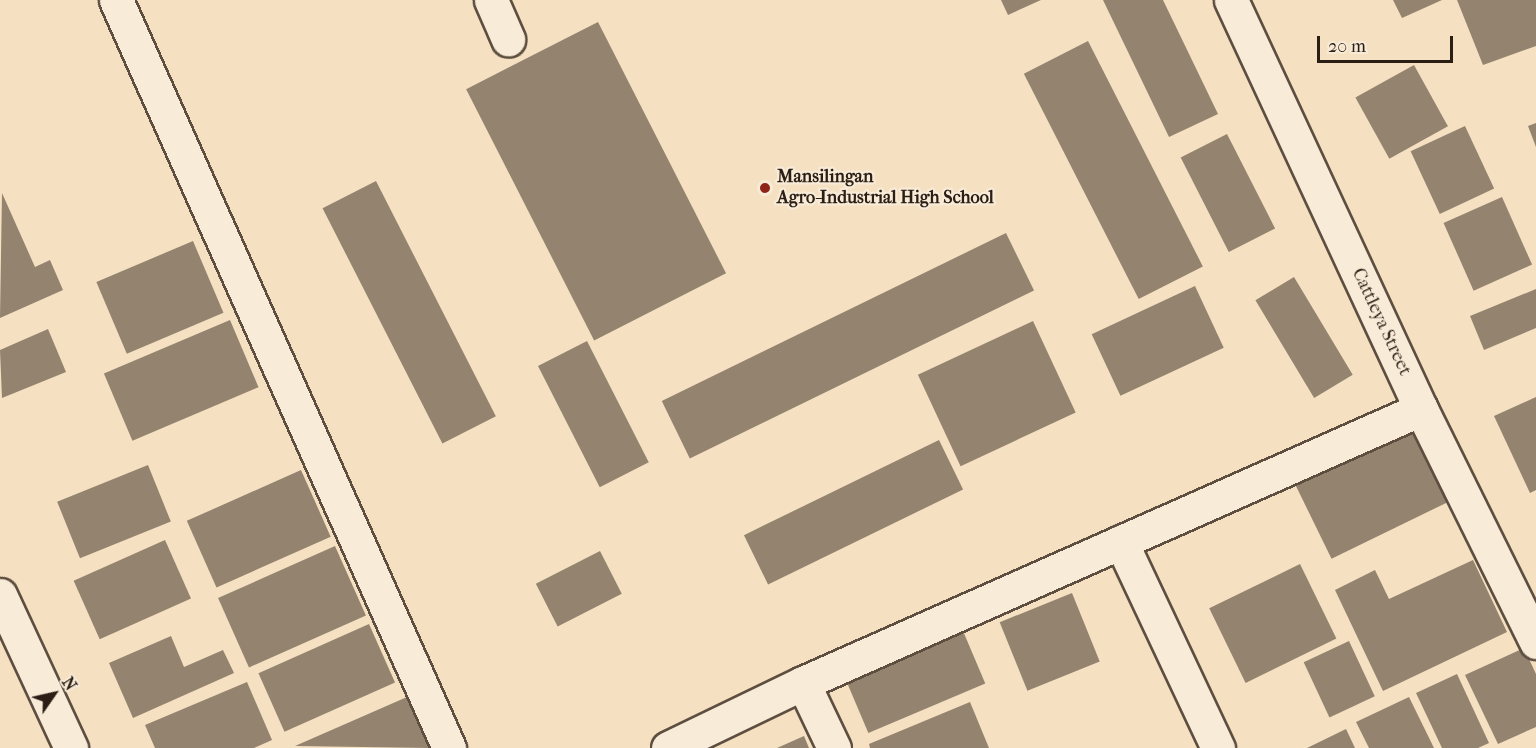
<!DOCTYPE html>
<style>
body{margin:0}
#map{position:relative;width:1536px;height:748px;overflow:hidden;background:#f5e0c2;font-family:"IM FELL French Canon",serif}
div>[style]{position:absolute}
.building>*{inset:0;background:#94836f;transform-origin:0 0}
.roads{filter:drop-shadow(2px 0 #5d4e40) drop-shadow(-2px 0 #5d4e40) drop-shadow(0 2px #5d4e40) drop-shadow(0 -2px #5d4e40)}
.minor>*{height:33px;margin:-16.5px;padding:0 16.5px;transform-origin:16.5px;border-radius:16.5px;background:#f8ebd7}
.dots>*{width:16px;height:16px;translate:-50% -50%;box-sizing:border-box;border:3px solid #f8ebd7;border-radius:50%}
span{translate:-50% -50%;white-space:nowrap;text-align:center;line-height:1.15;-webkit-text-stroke:4.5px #f8ebd7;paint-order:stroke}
.poi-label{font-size:18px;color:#2a1e15;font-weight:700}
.left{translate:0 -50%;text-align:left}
.street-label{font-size:18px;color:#2a1e15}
.north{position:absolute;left:24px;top:664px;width:60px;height:60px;-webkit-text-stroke:4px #f8ebd7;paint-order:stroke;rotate:56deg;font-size:16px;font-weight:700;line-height:24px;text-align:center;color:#2a1e15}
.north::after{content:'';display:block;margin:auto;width:21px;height:27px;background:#2a1e15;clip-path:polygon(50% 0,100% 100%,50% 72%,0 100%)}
.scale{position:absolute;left:1317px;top:36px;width:136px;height:27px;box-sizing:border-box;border:3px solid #2a1e15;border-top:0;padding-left:8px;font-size:18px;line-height:21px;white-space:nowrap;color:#2a1e15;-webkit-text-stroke:4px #f8ebd7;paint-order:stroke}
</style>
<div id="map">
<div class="building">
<div style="clip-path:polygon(1001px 0,1041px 0,1008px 15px)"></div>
<div style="clip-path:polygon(1103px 0,1163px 0,1218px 114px,1169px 137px)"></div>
<div style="clip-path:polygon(1393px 0,1442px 0,1402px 18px)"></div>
<div style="clip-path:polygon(1457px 0,1536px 0,1536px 46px,1483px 65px)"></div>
<div style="left:598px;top:22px;width:282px;height:148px;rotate:63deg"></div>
<div style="left:1088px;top:41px;width:253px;height:72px;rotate:63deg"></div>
<div style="left:1414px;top:65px;width:70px;height:67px;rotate:61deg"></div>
<div style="clip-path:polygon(1536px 123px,1536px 147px,1528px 126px)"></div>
<div style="left:1465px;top:126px;width:69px;height:60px;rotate:65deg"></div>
<div style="left:1227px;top:134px;width:106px;height:52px;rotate:63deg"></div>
<div style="left:376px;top:181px;width:264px;height:60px;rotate:63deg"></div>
<div style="clip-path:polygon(2px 193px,35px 267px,50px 260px,63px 290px,0 318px)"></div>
<div style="left:1502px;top:197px;width:74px;height:64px;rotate:66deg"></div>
<div style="left:1006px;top:233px;width:64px;height:383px;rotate:64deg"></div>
<div style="left:193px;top:241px;width:78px;height:105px;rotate:67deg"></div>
<div style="left:1294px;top:277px;width:114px;height:45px;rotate:59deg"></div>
<div style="left:1195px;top:286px;width:68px;height:114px;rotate:65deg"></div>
<div style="clip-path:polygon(1536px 289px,1536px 328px,1484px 350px,1470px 316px)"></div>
<div style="left:230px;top:320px;width:73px;height:137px;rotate:67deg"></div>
<div style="left:1033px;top:321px;width:101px;height:127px;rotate:65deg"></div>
<div style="clip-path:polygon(48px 329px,66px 372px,2px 398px,0 350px)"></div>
<div style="left:587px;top:341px;width:136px;height:55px;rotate:63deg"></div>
<div style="clip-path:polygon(1536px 397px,1536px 490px,1530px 493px,1494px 416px)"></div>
<div style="left:1412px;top:425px;width:85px;height:131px;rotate:64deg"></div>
<div style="left:939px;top:440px;width:55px;height:217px;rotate:64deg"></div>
<div style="left:148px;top:465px;width:61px;height:98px;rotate:68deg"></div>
<div style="left:301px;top:470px;width:73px;height:125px;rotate:66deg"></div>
<div style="left:165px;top:540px;width:64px;height:100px;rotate:66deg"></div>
<div style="left:335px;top:546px;width:76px;height:128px;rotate:66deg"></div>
<div style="left:600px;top:551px;width:48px;height:72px;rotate:63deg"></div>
<div style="clip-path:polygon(1473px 560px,1507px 632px,1383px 691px,1335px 590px,1375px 570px,1389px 599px)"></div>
<div style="left:1300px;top:564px;width:83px;height:101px;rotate:64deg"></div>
<div style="left:1072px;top:593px;width:74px;height:78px;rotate:68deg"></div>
<div style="left:369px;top:624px;width:64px;height:121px;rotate:66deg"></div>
<div style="left:963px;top:631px;width:57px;height:127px;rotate:67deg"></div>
<div style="clip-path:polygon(171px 636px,184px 667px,223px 650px,234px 673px,133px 718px,109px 663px)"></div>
<div style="left:1349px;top:641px;width:61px;height:50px;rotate:65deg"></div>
<div style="clip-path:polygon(1524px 648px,1536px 674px,1536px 727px,1498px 744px,1465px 675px)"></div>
<div style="clip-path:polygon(1457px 674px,1489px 743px,1478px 748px,1442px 748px,1416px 693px)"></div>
<div style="clip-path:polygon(247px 682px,272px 740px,254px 748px,155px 748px,145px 725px)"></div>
<div style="clip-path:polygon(407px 697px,430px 748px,295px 746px)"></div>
<div style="clip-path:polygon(1409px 697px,1434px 748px,1369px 748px,1356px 722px)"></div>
<div style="clip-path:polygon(970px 702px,989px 748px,870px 748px,869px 744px)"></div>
<div style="clip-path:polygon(1346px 729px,1355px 748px,1307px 748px)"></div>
<div style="clip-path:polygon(804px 736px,809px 748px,777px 748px)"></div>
</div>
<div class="roads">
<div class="minor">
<div style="left:116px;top:0;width:819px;rotate:66deg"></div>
<div style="left:491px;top:0;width:43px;rotate:66.4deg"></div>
<div style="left:1231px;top:0;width:451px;rotate:65.1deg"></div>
<div style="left:1421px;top:409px;width:260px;rotate:63.7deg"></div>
<div style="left:1121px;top:542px;width:228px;rotate:64.8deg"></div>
<div style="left:0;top:595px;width:169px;rotate:65.1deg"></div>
<div style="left:803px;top:683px;width:72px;rotate:64.5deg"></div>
<div style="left:668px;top:748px;width:150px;rotate:-25.7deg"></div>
<div style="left:803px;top:683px;width:676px;rotate:-23.91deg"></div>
</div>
</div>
<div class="dots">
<div style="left:765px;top:188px;background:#8f2418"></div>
</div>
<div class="poi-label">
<span class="left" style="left:777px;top:188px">Mansilingan<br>Agro-Industrial High School</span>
</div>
<div class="street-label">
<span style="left:1381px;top:322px;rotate:65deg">Cattleya Street</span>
</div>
<div class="north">N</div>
<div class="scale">20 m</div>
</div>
